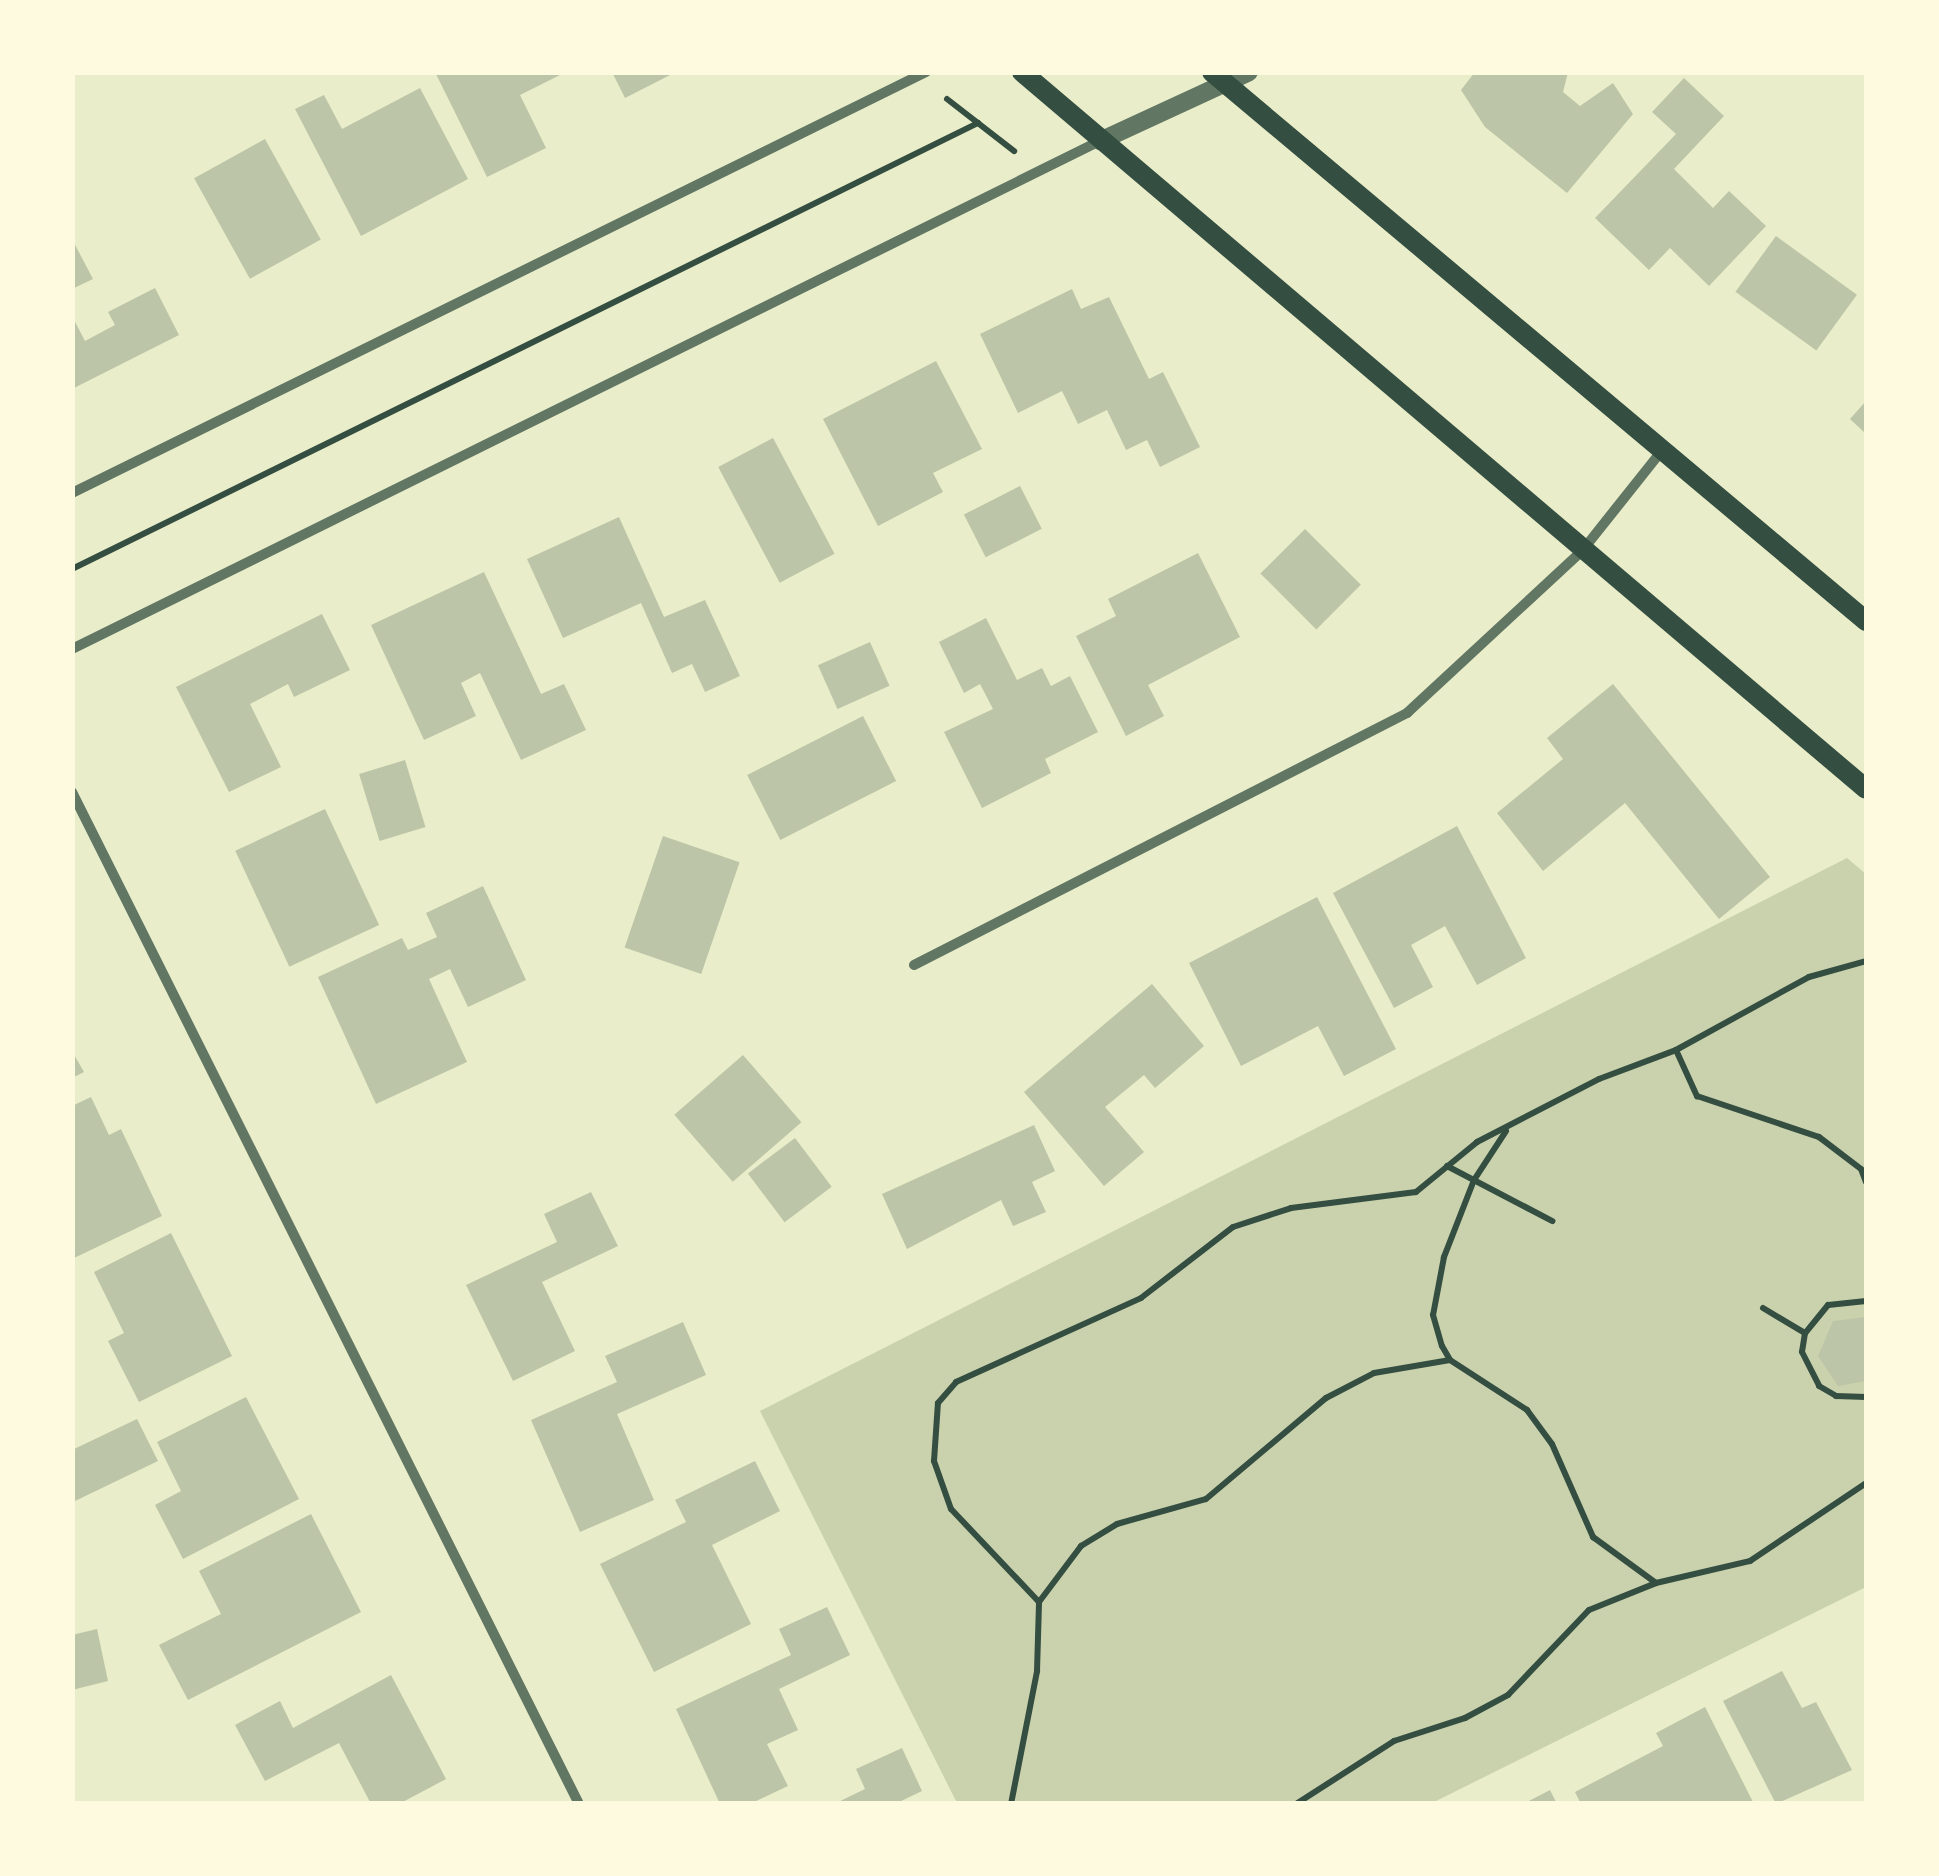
<!DOCTYPE html>
<style>
body{margin:0}
#map{position:relative;width:1939px;height:1876px;overflow:hidden;background:#e9edc9;font-family:"Source Sans 3",sans-serif}
div>[style]{position:absolute}
.green>*{inset:0;background:#cad2ad}
.building>*{inset:0;background:#bcc5a7;transform-origin:0 0}
.path>*{height:6px;margin:-3px;padding:0 3px;transform-origin:3px;border-radius:3px;background:#344e41}
.minor>*{height:10px;margin:-5px;padding:0 5px;transform-origin:5px;border-radius:5px;background:#617663}
.tertiary>*{height:18px;margin:-9px;padding:0 9px;transform-origin:9px;border-radius:9px;background:#617663}
.secondary>*{height:20px;margin:-10px;padding:0 10px;transform-origin:10px;border-radius:10px;background:#344e41}
span{translate:-50% -50%;white-space:nowrap;text-align:center;line-height:1.15;-webkit-text-stroke:8px #fefae0;paint-order:stroke}
.frame{position:absolute;inset:0;border:75px solid #fefae0;pointer-events:none}
</style>
<div id="map">
<div class="green">
<div style="clip-path:polygon(1847px 858px,1866px 874px,1866px 1587px,1432px 1803px,957px 1803px,760px 1411px)"></div>
</div>
<div class="building">
<div style="clip-path:polygon(435px 72px,566px 72px,520px 95px,546px 148px,487px 177px)"></div>
<div style="clip-path:polygon(612px 72px,676px 72px,625px 98px)"></div>
<div style="clip-path:polygon(1475px 72px,1568px 72px,1563px 92px,1580px 106px,1613px 83px,1633px 114px,1567px 193px,1485px 127px,1461px 90px)"></div>
<div style="clip-path:polygon(1684px 78px,1724px 116px,1674px 169px,1713px 208px,1729px 191px,1766px 226px,1709px 286px,1670px 248px,1649px 270px,1595px 218px,1676px 134px,1652px 112px)"></div>
<div style="clip-path:polygon(420px 88px,468px 179px,361px 236px,295px 109px,324px 95px,342px 129px)"></div>
<div style="left:265px;top:139px;width:115px;height:81px;rotate:61deg"></div>
<div style="left:1776px;top:236px;width:100px;height:69px;rotate:36deg"></div>
<div style="clip-path:polygon(72px 239px,93px 279px,72px 289px)"></div>
<div style="clip-path:polygon(155px 288px,179px 335px,72px 389px,72px 316px,85px 341px,115px 325px,108px 312px)"></div>
<div style="clip-path:polygon(1072px 289px,1081px 309px,1109px 297px,1149px 379px,1163px 372px,1200px 447px,1160px 467px,1147px 440px,1126px 450px,1107px 410px,1078px 424px,1062px 391px,1018px 413px,980px 334px)"></div>
<div style="clip-path:polygon(936px 361px,982px 449px,933px 473px,943px 492px,878px 526px,823px 419px)"></div>
<div style="clip-path:polygon(1866px 401px,1866px 434px,1850px 419px)"></div>
<div style="left:773px;top:438px;width:131px;height:62px;rotate:62deg"></div>
<div style="left:1020px;top:486px;width:48px;height:63px;rotate:63deg"></div>
<div style="clip-path:polygon(619px 517px,664px 617px,705px 600px,740px 676px,705px 692px,692px 664px,672px 673px,641px 603px,563px 638px,527px 559px)"></div>
<div style="left:1305px;top:529px;width:79px;height:63px;rotate:45deg"></div>
<div style="clip-path:polygon(1198px 553px,1240px 637px,1148px 685px,1164px 716px,1126px 736px,1076px 636px,1116px 616px,1108px 599px)"></div>
<div style="clip-path:polygon(484px 572px,541px 694px,564px 684px,586px 730px,521px 760px,480px 673px,461px 683px,476px 716px,424px 740px,371px 625px)"></div>
<div style="clip-path:polygon(322px 614px,350px 670px,294px 697px,288px 684px,250px 704px,281px 767px,229px 792px,176px 687px)"></div>
<div style="clip-path:polygon(986px 618px,1017px 680px,1042px 668px,1051px 686px,1070px 676px,1098px 732px,1045px 759px,1051px 773px,982px 808px,944px 732px,993px 709px,980px 684px,964px 693px,939px 642px)"></div>
<div style="left:870px;top:642px;width:48px;height:57px;rotate:66deg"></div>
<div style="clip-path:polygon(1613px 684px,1770px 877px,1719px 919px,1625px 803px,1543px 871px,1497px 813px,1563px 759px,1547px 738px)"></div>
<div style="left:863px;top:716px;width:73px;height:130px;rotate:63deg"></div>
<div style="left:405px;top:760px;width:70px;height:48px;rotate:73deg"></div>
<div style="left:325px;top:809px;width:128px;height:99px;rotate:65deg"></div>
<div style="clip-path:polygon(1457px 826px,1526px 958px,1477px 985px,1445px 926px,1411px 945px,1433px 987px,1394px 1008px,1333px 893px)"></div>
<div style="left:663px;top:836px;width:81px;height:118px;rotate:19deg"></div>
<div style="clip-path:polygon(483px 886px,526px 980px,468px 1007px,450px 969px,429px 979px,467px 1062px,376px 1104px,318px 977px,402px 938px,408px 950px,437px 937px,426px 913px)"></div>
<div style="clip-path:polygon(1317px 897px,1396px 1049px,1344px 1076px,1318px 1026px,1241px 1066px,1189px 963px)"></div>
<div style="clip-path:polygon(1152px 984px,1204px 1046px,1155px 1088px,1144px 1075px,1105px 1107px,1144px 1152px,1104px 1186px,1024px 1092px)"></div>
<div style="clip-path:polygon(72px 1051px,84px 1072px,72px 1078px)"></div>
<div style="left:743px;top:1055px;width:89px;height:91px;rotate:49deg"></div>
<div style="clip-path:polygon(91px 1097px,109px 1135px,121px 1129px,162px 1216px,72px 1259px,72px 1106px)"></div>
<div style="clip-path:polygon(1034px 1125px,1055px 1171px,1032px 1182px,1046px 1212px,1013px 1226px,1001px 1200px,907px 1249px,882px 1194px)"></div>
<div style="left:795px;top:1138px;width:61px;height:59px;rotate:53deg"></div>
<div style="clip-path:polygon(591px 1192px,618px 1246px,542px 1282px,575px 1351px,513px 1381px,466px 1285px,557px 1242px,544px 1214px)"></div>
<div style="clip-path:polygon(171px 1233px,232px 1356px,139px 1402px,108px 1341px,124px 1333px,94px 1272px)"></div>
<div style="clip-path:polygon(1866px 1317px,1866px 1381px,1838px 1386px,1818px 1356px,1833px 1321px)"></div>
<div style="clip-path:polygon(683px 1322px,706px 1375px,617px 1414px,654px 1500px,580px 1532px,531px 1420px,617px 1382px,605px 1356px)"></div>
<div style="clip-path:polygon(246px 1397px,299px 1499px,183px 1559px,155px 1505px,181px 1491px,157px 1442px)"></div>
<div style="clip-path:polygon(137px 1419px,158px 1461px,75px 1501px,72px 1450px)"></div>
<div style="clip-path:polygon(755px 1461px,780px 1511px,712px 1545px,751px 1624px,654px 1672px,600px 1564px,686px 1522px,675px 1500px)"></div>
<div style="clip-path:polygon(311px 1514px,361px 1612px,188px 1700px,159px 1645px,221px 1614px,199px 1571px)"></div>
<div style="clip-path:polygon(827px 1607px,850px 1655px,779px 1689px,798px 1730px,767px 1744px,788px 1786px,750px 1804px,720px 1804px,676px 1709px,791px 1655px,779px 1629px)"></div>
<div style="clip-path:polygon(97px 1629px,108px 1681px,72px 1690px,72px 1635px)"></div>
<div style="clip-path:polygon(1782px 1671px,1802px 1708px,1816px 1702px,1852px 1770px,1776px 1804px,1723px 1701px)"></div>
<div style="clip-path:polygon(391px 1675px,446px 1779px,399px 1804px,371px 1804px,339px 1743px,265px 1781px,235px 1725px,280px 1701px,293px 1728px)"></div>
<div style="clip-path:polygon(1705px 1707px,1754px 1804px,1581px 1804px,1575px 1792px,1663px 1746px,1656px 1733px)"></div>
<div style="clip-path:polygon(902px 1748px,922px 1791px,895px 1804px,834px 1804px,865px 1789px,856px 1769px)"></div>
<div style="clip-path:polygon(1550px 1790px,1557px 1804px,1523px 1804px)"></div>
</div>
<div class="path">
<div style="left:947px;top:99px;width:85px;rotate:37.8deg"></div>
<div style="left:72px;top:569px;width:1010px;rotate:-26.21deg"></div>
<div style="left:1676px;top:1050px;width:51px;rotate:65.5deg"></div>
<div style="left:1697px;top:1096px;width:129px;rotate:18.6deg"></div>
<div style="left:1819px;top:1137px;width:53px;rotate:37.3deg"></div>
<div style="left:1861px;top:1169px;width:14px;rotate:69deg"></div>
<div style="left:1506px;top:1131px;width:59px;rotate:123.1deg"></div>
<div style="left:1474px;top:1180px;width:83px;rotate:111.3deg"></div>
<div style="left:1444px;top:1257px;width:59px;rotate:100.7deg"></div>
<div style="left:1433px;top:1315px;width:32px;rotate:74deg"></div>
<div style="left:1442px;top:1346px;width:16px;rotate:60deg"></div>
<div style="left:1450px;top:1360px;width:92px;rotate:33deg"></div>
<div style="left:1527px;top:1410px;width:42px;rotate:53.7deg"></div>
<div style="left:1552px;top:1444px;width:102px;rotate:66.2deg"></div>
<div style="left:1593px;top:1537px;width:78px;rotate:36.1deg"></div>
<div style="left:1447px;top:1166px;width:119px;rotate:27.6deg"></div>
<div style="left:1866px;top:1301px;width:38px;rotate:174deg"></div>
<div style="left:1828px;top:1305px;width:36px;rotate:129deg"></div>
<div style="left:1805px;top:1333px;width:19px;rotate:99deg"></div>
<div style="left:1802px;top:1352px;width:38px;rotate:63deg"></div>
<div style="left:1819px;top:1386px;width:20px;rotate:30deg"></div>
<div style="left:1836px;top:1396px;width:30px;rotate:2deg"></div>
<div style="left:1763px;top:1308px;width:49px;rotate:30.8deg"></div>
<div style="left:1039px;top:1602px;width:70px;rotate:-53.1deg"></div>
<div style="left:1081px;top:1546px;width:42px;rotate:-31.4deg"></div>
<div style="left:1117px;top:1524px;width:92px;rotate:-15.7deg"></div>
<div style="left:1206px;top:1499px;width:157px;rotate:-40.1deg"></div>
<div style="left:1326px;top:1398px;width:54px;rotate:-27.5deg"></div>
<div style="left:1374px;top:1373px;width:77px;rotate:-9.7deg"></div>
<div style="left:1011px;top:1804px;width:136px;rotate:-78.9deg"></div>
<div style="left:1037px;top:1671px;width:69px;rotate:-88.3deg"></div>
<div style="left:1039px;top:1602px;width:128px;rotate:-133.4deg"></div>
<div style="left:951px;top:1509px;width:51px;rotate:-109.5deg"></div>
<div style="left:934px;top:1461px;width:58px;rotate:-86.1deg"></div>
<div style="left:938px;top:1403px;width:28px;rotate:-49deg"></div>
<div style="left:956px;top:1382px;width:203px;rotate:-24.4deg"></div>
<div style="left:1141px;top:1298px;width:116px;rotate:-37.7deg"></div>
<div style="left:1233px;top:1227px;width:61px;rotate:-18.1deg"></div>
<div style="left:1291px;top:1208px;width:126px;rotate:-7.3deg"></div>
<div style="left:1416px;top:1192px;width:79px;rotate:-39.3deg"></div>
<div style="left:1477px;top:1142px;width:137px;rotate:-27.3deg"></div>
<div style="left:1599px;top:1079px;width:82px;rotate:-20.6deg"></div>
<div style="left:1676px;top:1050px;width:152px;rotate:-28.8deg"></div>
<div style="left:1809px;top:977px;width:59px;rotate:-15.7deg"></div>
<div style="left:1296px;top:1804px;width:117px;rotate:-32.7deg"></div>
<div style="left:1394px;top:1741px;width:75px;rotate:-17.9deg"></div>
<div style="left:1465px;top:1718px;width:49px;rotate:-28.1deg"></div>
<div style="left:1508px;top:1695px;width:117px;rotate:-46.4deg"></div>
<div style="left:1589px;top:1610px;width:72px;rotate:-21.9deg"></div>
<div style="left:1656px;top:1583px;width:97px;rotate:-13.2deg"></div>
<div style="left:1750px;top:1561px;width:140px;rotate:-33.9deg"></div>
</div>
<div class="minor">
<div style="left:72px;top:493px;width:952px;rotate:-26.24deg"></div>
<div style="left:72px;top:649px;width:1147px;rotate:-26.3deg"></div>
<div style="left:72px;top:792px;width:1132px;rotate:63.39deg"></div>
<div style="left:914px;top:965px;width:554px;rotate:-27.07deg"></div>
<div style="left:1407px;top:713px;width:238px;rotate:-42.8deg"></div>
<div style="left:1582px;top:551px;width:130px;rotate:-51.5deg"></div>
</div>
<div class="tertiary">
<div style="left:1100px;top:141px;width:164px;rotate:-24.8deg"></div>
</div>
<div class="secondary">
<div style="left:1022px;top:72px;width:1107px;rotate:40.35deg"></div>
<div style="left:1212px;top:72px;width:854px;rotate:40.01deg"></div>
</div>
<div class="frame"></div>
</div>
